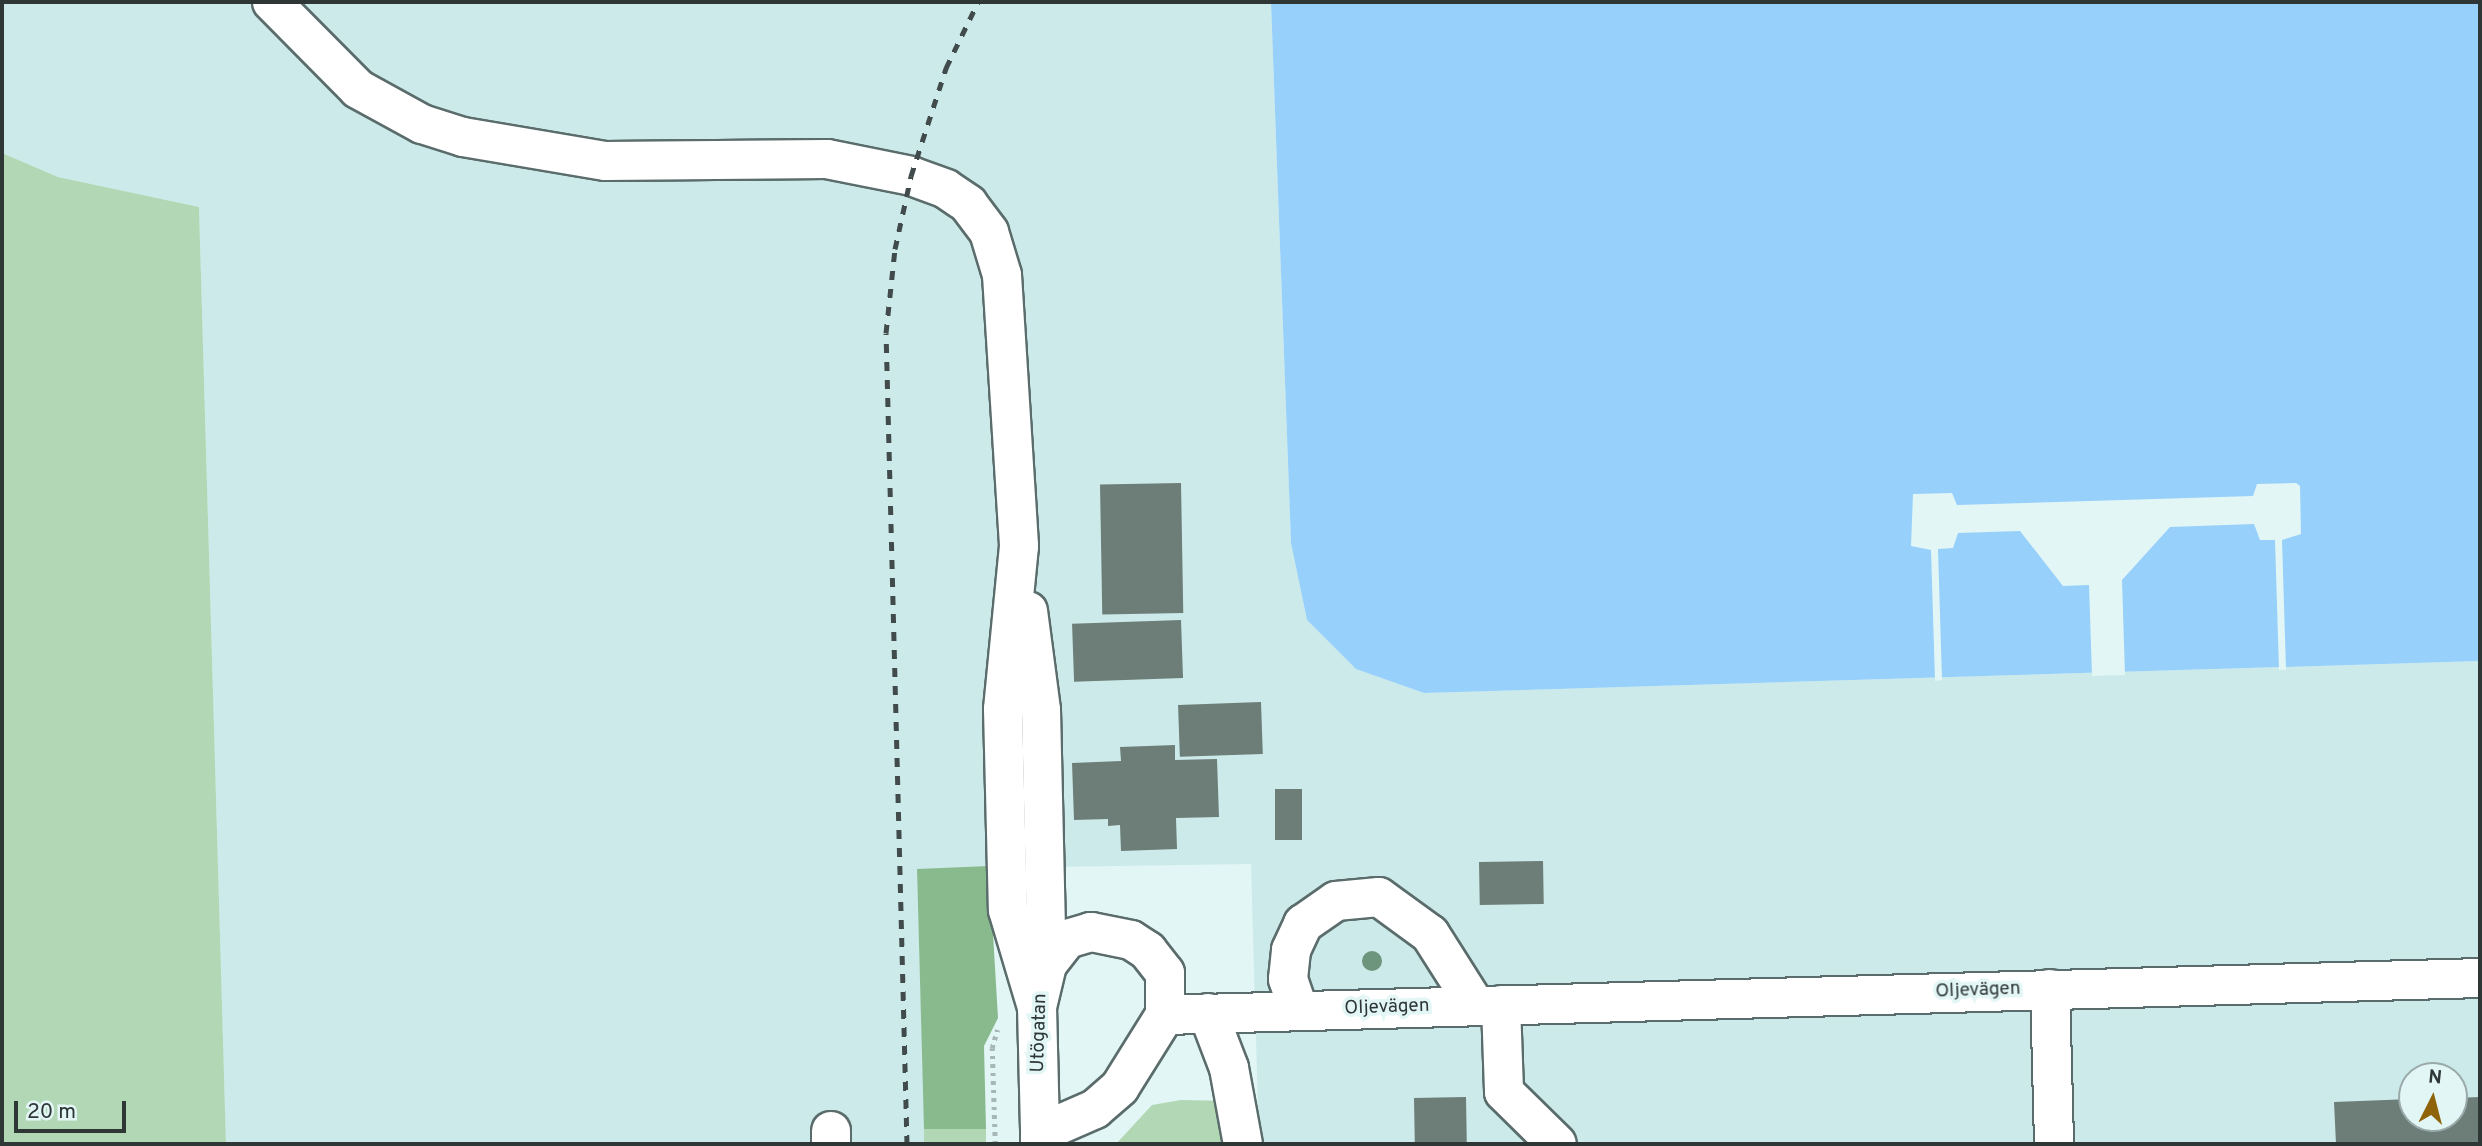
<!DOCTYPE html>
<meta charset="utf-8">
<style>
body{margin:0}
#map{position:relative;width:2482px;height:1146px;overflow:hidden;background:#e2f6f5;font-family:Overpass,sans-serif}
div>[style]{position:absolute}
.built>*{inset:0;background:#cceaea}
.green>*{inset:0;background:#b2d7b5;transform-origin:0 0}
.forest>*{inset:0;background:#88ba8d}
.water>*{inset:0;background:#97d0fb}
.pier>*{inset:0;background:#e2f6f5}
.building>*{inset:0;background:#6d7d77;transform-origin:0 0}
.path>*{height:4.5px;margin-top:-2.25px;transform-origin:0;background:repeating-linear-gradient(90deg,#a7b7b6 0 3.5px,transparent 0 8.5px)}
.roads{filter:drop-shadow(2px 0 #5a6c6b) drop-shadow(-2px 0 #5a6c6b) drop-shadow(0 2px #5a6c6b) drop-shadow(0 -2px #5a6c6b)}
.minor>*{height:38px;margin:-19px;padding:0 19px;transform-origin:19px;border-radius:19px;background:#fff}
.rail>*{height:5px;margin-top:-2.5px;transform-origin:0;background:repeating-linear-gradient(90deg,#424b4b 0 9px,transparent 0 18px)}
.trees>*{width:20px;height:20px;margin:-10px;border-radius:50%;background:#6d957d}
span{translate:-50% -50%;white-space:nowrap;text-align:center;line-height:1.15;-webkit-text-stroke:7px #e2f6f5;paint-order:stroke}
.street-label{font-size:19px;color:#2e3636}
.frame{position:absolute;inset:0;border:4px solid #2e3636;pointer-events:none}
.north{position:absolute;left:2398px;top:1062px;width:70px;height:70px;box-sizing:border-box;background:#e2f6f5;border:2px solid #9aa9a9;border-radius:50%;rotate:6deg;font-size:19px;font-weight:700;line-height:28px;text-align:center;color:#2e3636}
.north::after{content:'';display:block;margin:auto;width:24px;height:32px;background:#8f630a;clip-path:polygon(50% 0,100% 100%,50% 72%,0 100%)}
.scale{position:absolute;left:14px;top:1101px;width:112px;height:32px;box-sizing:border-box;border:4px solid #2e3636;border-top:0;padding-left:9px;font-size:21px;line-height:24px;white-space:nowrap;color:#2e3636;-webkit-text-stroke:5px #e2f6f5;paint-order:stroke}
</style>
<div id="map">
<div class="built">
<div style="clip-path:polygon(evenodd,2px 2px,1271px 2px,1291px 543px,1307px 620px,1356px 669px,1424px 693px,2480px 661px,2480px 1144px,1259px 1144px,1251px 864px,917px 869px,925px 1144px,226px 1144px,199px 207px,58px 177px,2px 153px,2px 2px,2412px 1076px,2454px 1076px,2454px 1118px,2412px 1118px,2412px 1076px)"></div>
</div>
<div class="green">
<div style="clip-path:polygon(2px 153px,58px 177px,199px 207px,226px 1144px,2px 1144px)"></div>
<div style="clip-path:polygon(1181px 1100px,1229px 1101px,1235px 1144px,1116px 1144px,1152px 1105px)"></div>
<div style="left:924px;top:1129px;width:62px;height:15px"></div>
</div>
<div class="forest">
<div style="clip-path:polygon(989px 866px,998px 1018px,984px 1046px,986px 1129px,924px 1129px,917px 869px)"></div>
</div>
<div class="water">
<div style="clip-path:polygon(1271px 2px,2480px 2px,2480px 661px,1424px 693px,1356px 669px,1307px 620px,1291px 543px)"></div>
</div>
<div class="pier">
<div style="clip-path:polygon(2296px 483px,2300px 486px,2301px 534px,2282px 540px,2286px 670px,2279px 670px,2275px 540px,2260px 540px,2254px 524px,2170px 527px,2122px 580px,2125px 675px,2092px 676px,2089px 585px,2063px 586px,2020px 531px,1958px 533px,1953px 548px,1938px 549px,1942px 680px,1935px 681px,1931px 550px,1911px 546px,1913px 494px,1952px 493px,1957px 505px,2253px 496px,2257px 484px)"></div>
</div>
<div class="building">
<div style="left:1181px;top:483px;width:130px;height:81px;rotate:89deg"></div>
<div style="left:1181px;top:620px;width:58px;height:109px;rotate:88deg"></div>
<div style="left:1261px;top:702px;width:52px;height:83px;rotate:88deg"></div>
<div style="clip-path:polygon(1175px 745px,1175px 760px,1217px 759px,1219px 817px,1176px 818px,1177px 849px,1121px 851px,1120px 825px,1108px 826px,1108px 819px,1074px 820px,1072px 763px,1121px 761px,1120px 747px)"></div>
<div style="left:1275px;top:789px;width:27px;height:51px"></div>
<div style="left:1543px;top:861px;width:43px;height:64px;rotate:89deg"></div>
<div style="left:1466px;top:1097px;width:47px;height:52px;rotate:89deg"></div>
<div style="clip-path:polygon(2480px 1097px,2480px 1144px,2336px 1144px,2334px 1102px,2412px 1099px,2412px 1118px,2454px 1118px,2454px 1098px)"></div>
</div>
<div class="path">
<div style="left:995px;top:1144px;width:96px;rotate:-91.8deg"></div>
<div style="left:992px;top:1048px;width:19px;rotate:-74deg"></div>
</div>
<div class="roads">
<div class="minor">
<div style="left:272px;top:2px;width:122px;rotate:45.3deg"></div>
<div style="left:358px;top:89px;width:73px;rotate:28.7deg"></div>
<div style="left:422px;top:124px;width:43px;rotate:17.6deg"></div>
<div style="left:463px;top:137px;width:144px;rotate:9.6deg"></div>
<div style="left:605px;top:161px;width:222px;rotate:-0.5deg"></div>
<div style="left:827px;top:159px;width:86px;rotate:11.4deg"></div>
<div style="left:911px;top:176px;width:37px;rotate:20deg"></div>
<div style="left:946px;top:189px;width:27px;rotate:34deg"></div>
<div style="left:968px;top:204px;width:35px;rotate:53deg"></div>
<div style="left:989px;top:232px;width:45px;rotate:73.2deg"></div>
<div style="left:1002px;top:275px;width:272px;rotate:86.4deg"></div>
<div style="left:1019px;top:546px;width:164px;rotate:95.6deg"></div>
<div style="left:1003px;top:709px;width:201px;rotate:88.6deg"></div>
<div style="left:1008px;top:910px;width:101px;rotate:73.4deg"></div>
<div style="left:1028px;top:611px;width:100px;rotate:82.5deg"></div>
<div style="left:1041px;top:710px;width:255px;rotate:88.7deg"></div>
<div style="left:2050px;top:989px;width:155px;rotate:88.5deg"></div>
<div style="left:1501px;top:1005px;width:87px;rotate:88deg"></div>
<div style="left:1504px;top:1092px;width:74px;rotate:44.5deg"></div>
<div style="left:1299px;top:1011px;width:34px;rotate:-109deg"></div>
<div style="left:1288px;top:979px;width:29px;rotate:-84deg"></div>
<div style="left:1291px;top:950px;width:29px;rotate:-65deg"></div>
<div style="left:1303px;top:924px;width:40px;rotate:-34.9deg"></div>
<div style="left:1336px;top:901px;width:43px;rotate:-5.3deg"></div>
<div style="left:1379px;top:897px;width:63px;rotate:36deg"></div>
<div style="left:1430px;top:934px;width:84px;rotate:57.6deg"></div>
<div style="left:1208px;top:1013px;width:59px;rotate:69.1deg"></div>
<div style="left:1229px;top:1068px;width:77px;rotate:79.6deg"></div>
<div style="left:1165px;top:1015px;width:1316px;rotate:-1.61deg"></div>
<div style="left:831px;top:1131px;width:13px;rotate:90deg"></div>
<div style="left:1040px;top:1133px;width:60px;rotate:-23.6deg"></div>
<div style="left:1095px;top:1109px;width:33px;rotate:-41deg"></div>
<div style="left:1120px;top:1087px;width:85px;rotate:-58deg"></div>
<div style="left:1165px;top:1015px;width:42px;rotate:-90deg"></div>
<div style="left:1165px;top:973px;width:28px;rotate:-128deg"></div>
<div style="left:1148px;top:951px;width:20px;rotate:-147deg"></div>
<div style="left:1131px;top:940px;width:41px;rotate:-168.7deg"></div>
<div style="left:1091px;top:932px;width:25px;rotate:164deg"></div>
<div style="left:1067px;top:939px;width:33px;rotate:128deg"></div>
<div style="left:1047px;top:965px;width:43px;rotate:103.4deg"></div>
<div style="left:1037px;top:1007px;width:126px;rotate:88.6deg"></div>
<div style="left:1040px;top:1133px;width:11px;rotate:90deg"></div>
</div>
</div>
<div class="rail">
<div style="left:907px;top:1144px;width:811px;rotate:-91.48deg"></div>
<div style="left:886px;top:333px;width:84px;rotate:-83.9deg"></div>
<div style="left:895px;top:249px;width:75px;rotate:-77.6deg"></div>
<div style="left:911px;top:176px;width:114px;rotate:-72deg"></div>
<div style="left:946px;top:68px;width:73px;rotate:-64.1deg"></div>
</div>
<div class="trees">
<div style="left:1372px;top:961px"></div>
</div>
<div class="street-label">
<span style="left:1978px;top:991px;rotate:-2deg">Oljevägen</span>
<span style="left:1387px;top:1008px;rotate:-2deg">Oljevägen</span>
<span style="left:1040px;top:1033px;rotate:-88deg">Utögatan</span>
</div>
<div class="frame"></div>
<div class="north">N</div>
<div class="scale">20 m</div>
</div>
